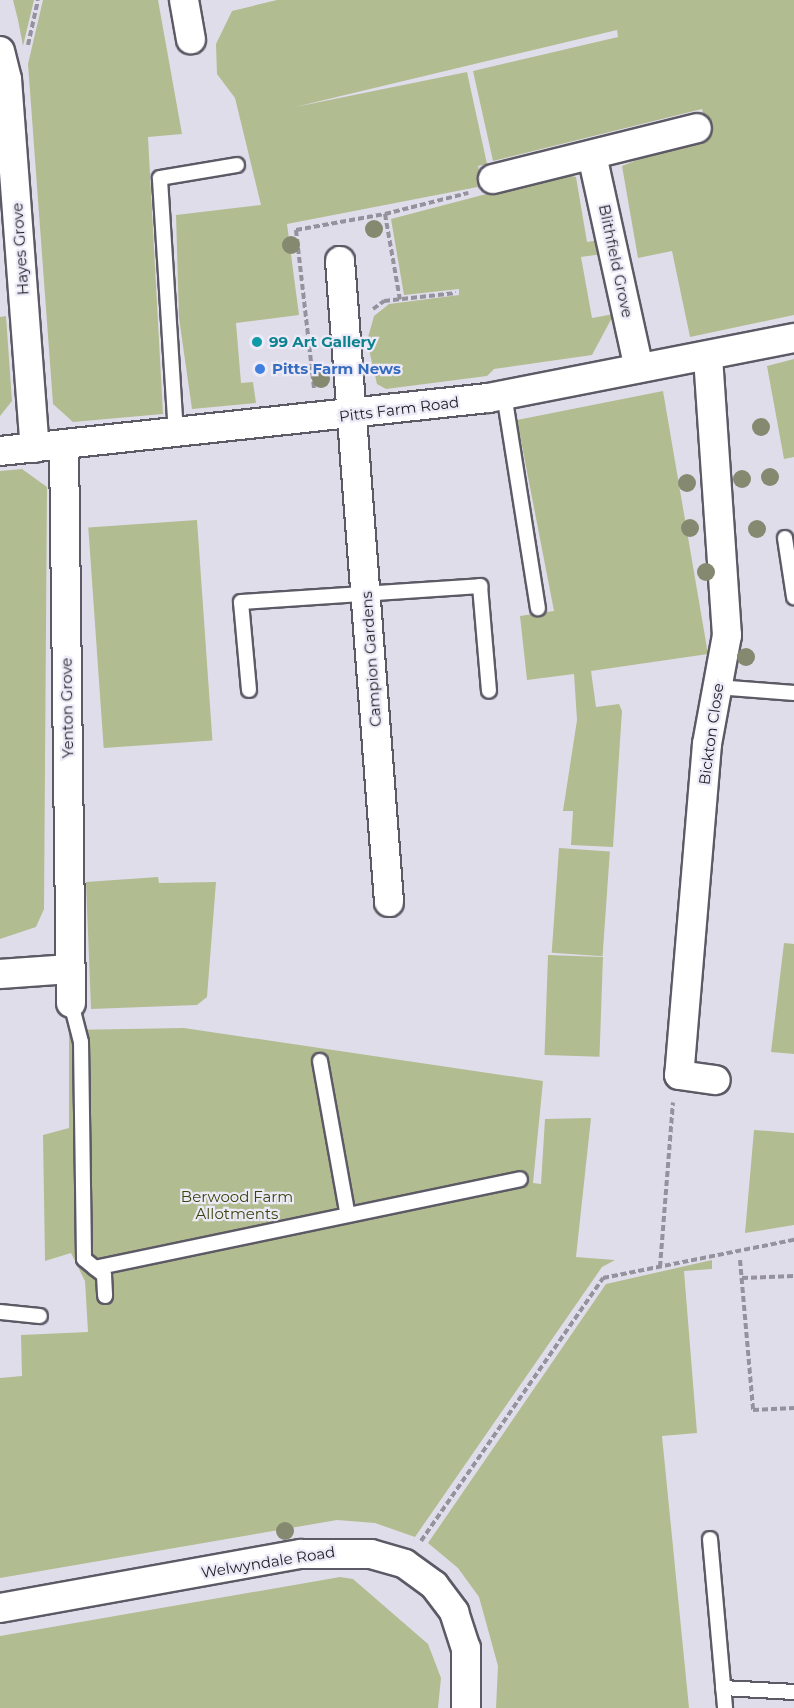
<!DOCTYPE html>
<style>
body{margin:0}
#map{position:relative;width:794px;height:1708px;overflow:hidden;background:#e0ddeb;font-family:Montserrat,sans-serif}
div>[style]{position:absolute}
.green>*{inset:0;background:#b2bc91;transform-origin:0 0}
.path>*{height:4px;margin-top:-2px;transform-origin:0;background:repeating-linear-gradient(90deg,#95929d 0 6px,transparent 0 9px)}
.roads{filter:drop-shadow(2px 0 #5d5a66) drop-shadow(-2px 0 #5d5a66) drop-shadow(0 2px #5d5a66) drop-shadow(0 -2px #5d5a66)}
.service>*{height:14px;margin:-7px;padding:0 7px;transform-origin:7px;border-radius:7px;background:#fff}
.minor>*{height:28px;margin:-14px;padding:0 14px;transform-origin:14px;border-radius:14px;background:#fff}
.trees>*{width:18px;height:18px;margin:-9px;border-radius:50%;background:#858970}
.dots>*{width:16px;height:16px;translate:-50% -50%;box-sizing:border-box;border:3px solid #edeaf8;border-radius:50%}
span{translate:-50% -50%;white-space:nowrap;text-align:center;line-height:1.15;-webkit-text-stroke:4.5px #edeaf8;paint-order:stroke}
.street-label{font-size:15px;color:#1e1d22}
.culture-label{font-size:15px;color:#0d838f;font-weight:700}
.left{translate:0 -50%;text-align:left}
.shop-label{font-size:15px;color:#366cbe;font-weight:700}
.park-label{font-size:15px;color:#3b440c}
</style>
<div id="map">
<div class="green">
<div style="clip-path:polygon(13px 0,34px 0,23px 46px,18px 20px)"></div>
<div style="clip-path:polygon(43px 0,158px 0,182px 134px,148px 137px,163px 414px,73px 422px,53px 404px,28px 64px)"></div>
<div style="clip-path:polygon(277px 0,794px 0,794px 315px,690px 337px,672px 251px,638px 258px,622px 166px,707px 132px,702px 109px,493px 161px,473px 71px,618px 37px,617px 30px,295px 107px,467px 72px,487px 164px,478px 166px,483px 186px,287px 224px,299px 315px,236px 323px,241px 383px,253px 382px,256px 403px,192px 409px,179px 318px,176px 215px,261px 205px,235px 98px,217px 74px,216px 44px,232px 11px)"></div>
<div style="clip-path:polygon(563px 174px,576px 177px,587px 242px,599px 240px,602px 254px,581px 257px,592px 318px,614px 314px,592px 355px,494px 369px,487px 376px,386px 389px,377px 384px,367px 341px,374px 316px,389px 304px,459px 295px,459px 289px,404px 295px,391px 219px)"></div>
<div style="clip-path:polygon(6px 316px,12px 401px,0 416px,0 317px)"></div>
<div style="clip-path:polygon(794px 359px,794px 457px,784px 459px,767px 366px)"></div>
<div style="clip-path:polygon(663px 391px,708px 654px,591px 671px,596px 707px,619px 704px,622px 711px,613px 847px,571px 845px,573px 811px,563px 811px,577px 720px,574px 674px,527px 680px,520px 616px,554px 611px,517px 420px)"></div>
<div style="clip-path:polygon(22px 469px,47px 487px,44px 909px,36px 927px,0 939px,0 471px)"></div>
<div style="left:197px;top:520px;width:221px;height:109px;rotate:86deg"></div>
<div style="left:559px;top:848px;width:51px;height:105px;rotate:4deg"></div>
<div style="clip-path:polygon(158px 877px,159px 883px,216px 882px,207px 997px,197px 1005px,91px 1009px,86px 882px)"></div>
<div style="clip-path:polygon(784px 943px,794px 944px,794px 1054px,771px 1052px)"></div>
<div style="left:548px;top:955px;width:55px;height:100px;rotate:2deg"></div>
<div style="clip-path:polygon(184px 1028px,543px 1081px,533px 1183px,541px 1184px,545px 1119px,591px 1118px,576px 1257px,615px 1260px,602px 1267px,415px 1537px,375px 1523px,337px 1520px,0 1578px,0 1378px,22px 1376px,21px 1335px,88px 1332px,85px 1281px,71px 1253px,45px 1261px,43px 1135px,69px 1128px,69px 1030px)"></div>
<div style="clip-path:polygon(754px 1130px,794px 1133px,794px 1225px,745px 1233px)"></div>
<div style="clip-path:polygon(712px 1260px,712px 1269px,684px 1271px,697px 1433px,662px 1436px,689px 1708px,496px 1708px,498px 1666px,479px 1597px,458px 1568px,428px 1543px,606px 1284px)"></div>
<div style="clip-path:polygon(340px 1577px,353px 1579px,428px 1644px,441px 1678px,438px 1708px,0 1708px,0 1636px)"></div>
</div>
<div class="path">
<div style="left:28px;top:45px;width:46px;rotate:-77.5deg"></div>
<div style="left:385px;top:214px;width:86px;rotate:-14.2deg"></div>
<div style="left:373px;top:309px;width:14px;rotate:-36deg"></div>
<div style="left:384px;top:301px;width:72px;rotate:-6.3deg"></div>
<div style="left:314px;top:388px;width:159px;rotate:-96.5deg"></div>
<div style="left:296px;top:230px;width:90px;rotate:-10.2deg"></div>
<div style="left:385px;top:214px;width:87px;rotate:80.1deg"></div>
<div style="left:740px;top:1260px;width:151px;rotate:85deg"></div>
<div style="left:753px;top:1410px;width:41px;rotate:-2.8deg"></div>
<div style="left:660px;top:1267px;width:165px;rotate:-85.5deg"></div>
<div style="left:742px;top:1278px;width:52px;rotate:-2.2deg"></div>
<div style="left:421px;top:1541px;width:320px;rotate:-55.3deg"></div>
<div style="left:603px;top:1278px;width:195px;rotate:-11.3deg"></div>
</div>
<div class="roads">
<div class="service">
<div style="left:504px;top:394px;width:217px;rotate:81deg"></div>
<div style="left:176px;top:434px;width:256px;rotate:-93.6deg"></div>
<div style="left:160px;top:178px;width:78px;rotate:-9.6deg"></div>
<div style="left:785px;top:538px;width:60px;rotate:81.3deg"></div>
<div style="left:717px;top:687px;width:77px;rotate:4.5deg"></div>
<div style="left:249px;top:690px;width:88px;rotate:-95.2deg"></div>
<div style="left:241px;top:602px;width:240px;rotate:-3.8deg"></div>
<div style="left:480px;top:586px;width:105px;rotate:85.1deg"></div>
<div style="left:71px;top:1003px;width:40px;rotate:75.6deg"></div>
<div style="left:81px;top:1042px;width:217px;rotate:89.2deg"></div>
<div style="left:84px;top:1259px;width:26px;rotate:39deg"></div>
<div style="left:104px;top:1275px;width:21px;rotate:87deg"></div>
<div style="left:320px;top:1061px;width:152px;rotate:79.8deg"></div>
<div style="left:95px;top:1268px;width:434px;rotate:-11.8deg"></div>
<div style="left:0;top:1312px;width:40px;rotate:5.7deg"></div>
<div style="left:710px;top:1539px;width:170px;rotate:84.9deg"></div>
<div style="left:723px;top:1688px;width:71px;rotate:3.2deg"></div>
</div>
<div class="minor">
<div style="left:184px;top:0;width:40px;rotate:80deg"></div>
<div style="left:0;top:51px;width:29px;rotate:76deg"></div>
<div style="left:7px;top:79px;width:370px;rotate:85.7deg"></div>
<div style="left:592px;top:155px;width:218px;rotate:77.6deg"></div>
<div style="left:493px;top:179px;width:210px;rotate:-14deg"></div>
<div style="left:340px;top:261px;width:643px;rotate:85.63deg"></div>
<div style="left:708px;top:357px;width:279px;rotate:86.1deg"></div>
<div style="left:727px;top:635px;width:111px;rotate:100.4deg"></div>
<div style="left:707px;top:744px;width:332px;rotate:94.8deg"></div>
<div style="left:679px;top:1075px;width:37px;rotate:8deg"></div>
<div style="left:64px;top:446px;width:557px;rotate:89.28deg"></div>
<div style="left:0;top:451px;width:491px;rotate:-6.2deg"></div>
<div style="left:488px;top:398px;width:312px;rotate:-11.1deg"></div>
<div style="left:0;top:974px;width:70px;rotate:-4.1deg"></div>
<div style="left:0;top:1608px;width:306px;rotate:-10.2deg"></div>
<div style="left:301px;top:1554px;width:70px"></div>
<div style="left:371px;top:1554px;width:35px;rotate:16deg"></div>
<div style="left:405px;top:1564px;width:36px;rotate:36deg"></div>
<div style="left:434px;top:1585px;width:34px;rotate:53deg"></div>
<div style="left:454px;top:1612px;width:38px;rotate:72deg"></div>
<div style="left:466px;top:1648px;width:60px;rotate:90deg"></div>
</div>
</div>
<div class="trees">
<div style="left:374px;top:229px"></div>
<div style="left:291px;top:245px"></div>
<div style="left:321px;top:379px"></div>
<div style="left:761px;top:427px"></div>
<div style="left:770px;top:477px"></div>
<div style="left:742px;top:479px"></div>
<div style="left:687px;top:483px"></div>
<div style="left:690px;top:528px"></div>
<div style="left:757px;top:529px"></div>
<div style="left:706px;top:572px"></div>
<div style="left:746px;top:657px"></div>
<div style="left:285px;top:1531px"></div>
</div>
<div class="dots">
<div style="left:257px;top:342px;background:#0f9aa8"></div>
<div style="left:260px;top:369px;background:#3f7fe0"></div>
</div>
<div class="street-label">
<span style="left:20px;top:249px;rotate:-94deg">Hayes Grove</span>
<span style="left:616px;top:261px;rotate:78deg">Blithfield Grove</span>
<span style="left:399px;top:409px;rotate:-7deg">Pitts Farm Road</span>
<span style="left:371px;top:659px;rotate:-94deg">Campion Gardens</span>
<span style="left:67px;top:708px;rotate:-91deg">Yenton Grove</span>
<span style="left:711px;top:734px;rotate:-82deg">Bickton Close</span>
<span style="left:268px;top:1562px;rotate:-9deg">Welwyndale Road</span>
</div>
<div class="culture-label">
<span class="left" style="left:269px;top:342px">99 Art Gallery</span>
</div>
<div class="shop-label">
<span class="left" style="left:272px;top:369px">Pitts Farm News</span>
</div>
<div class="park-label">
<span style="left:237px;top:1205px">Berwood Farm<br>Allotments</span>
</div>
</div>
